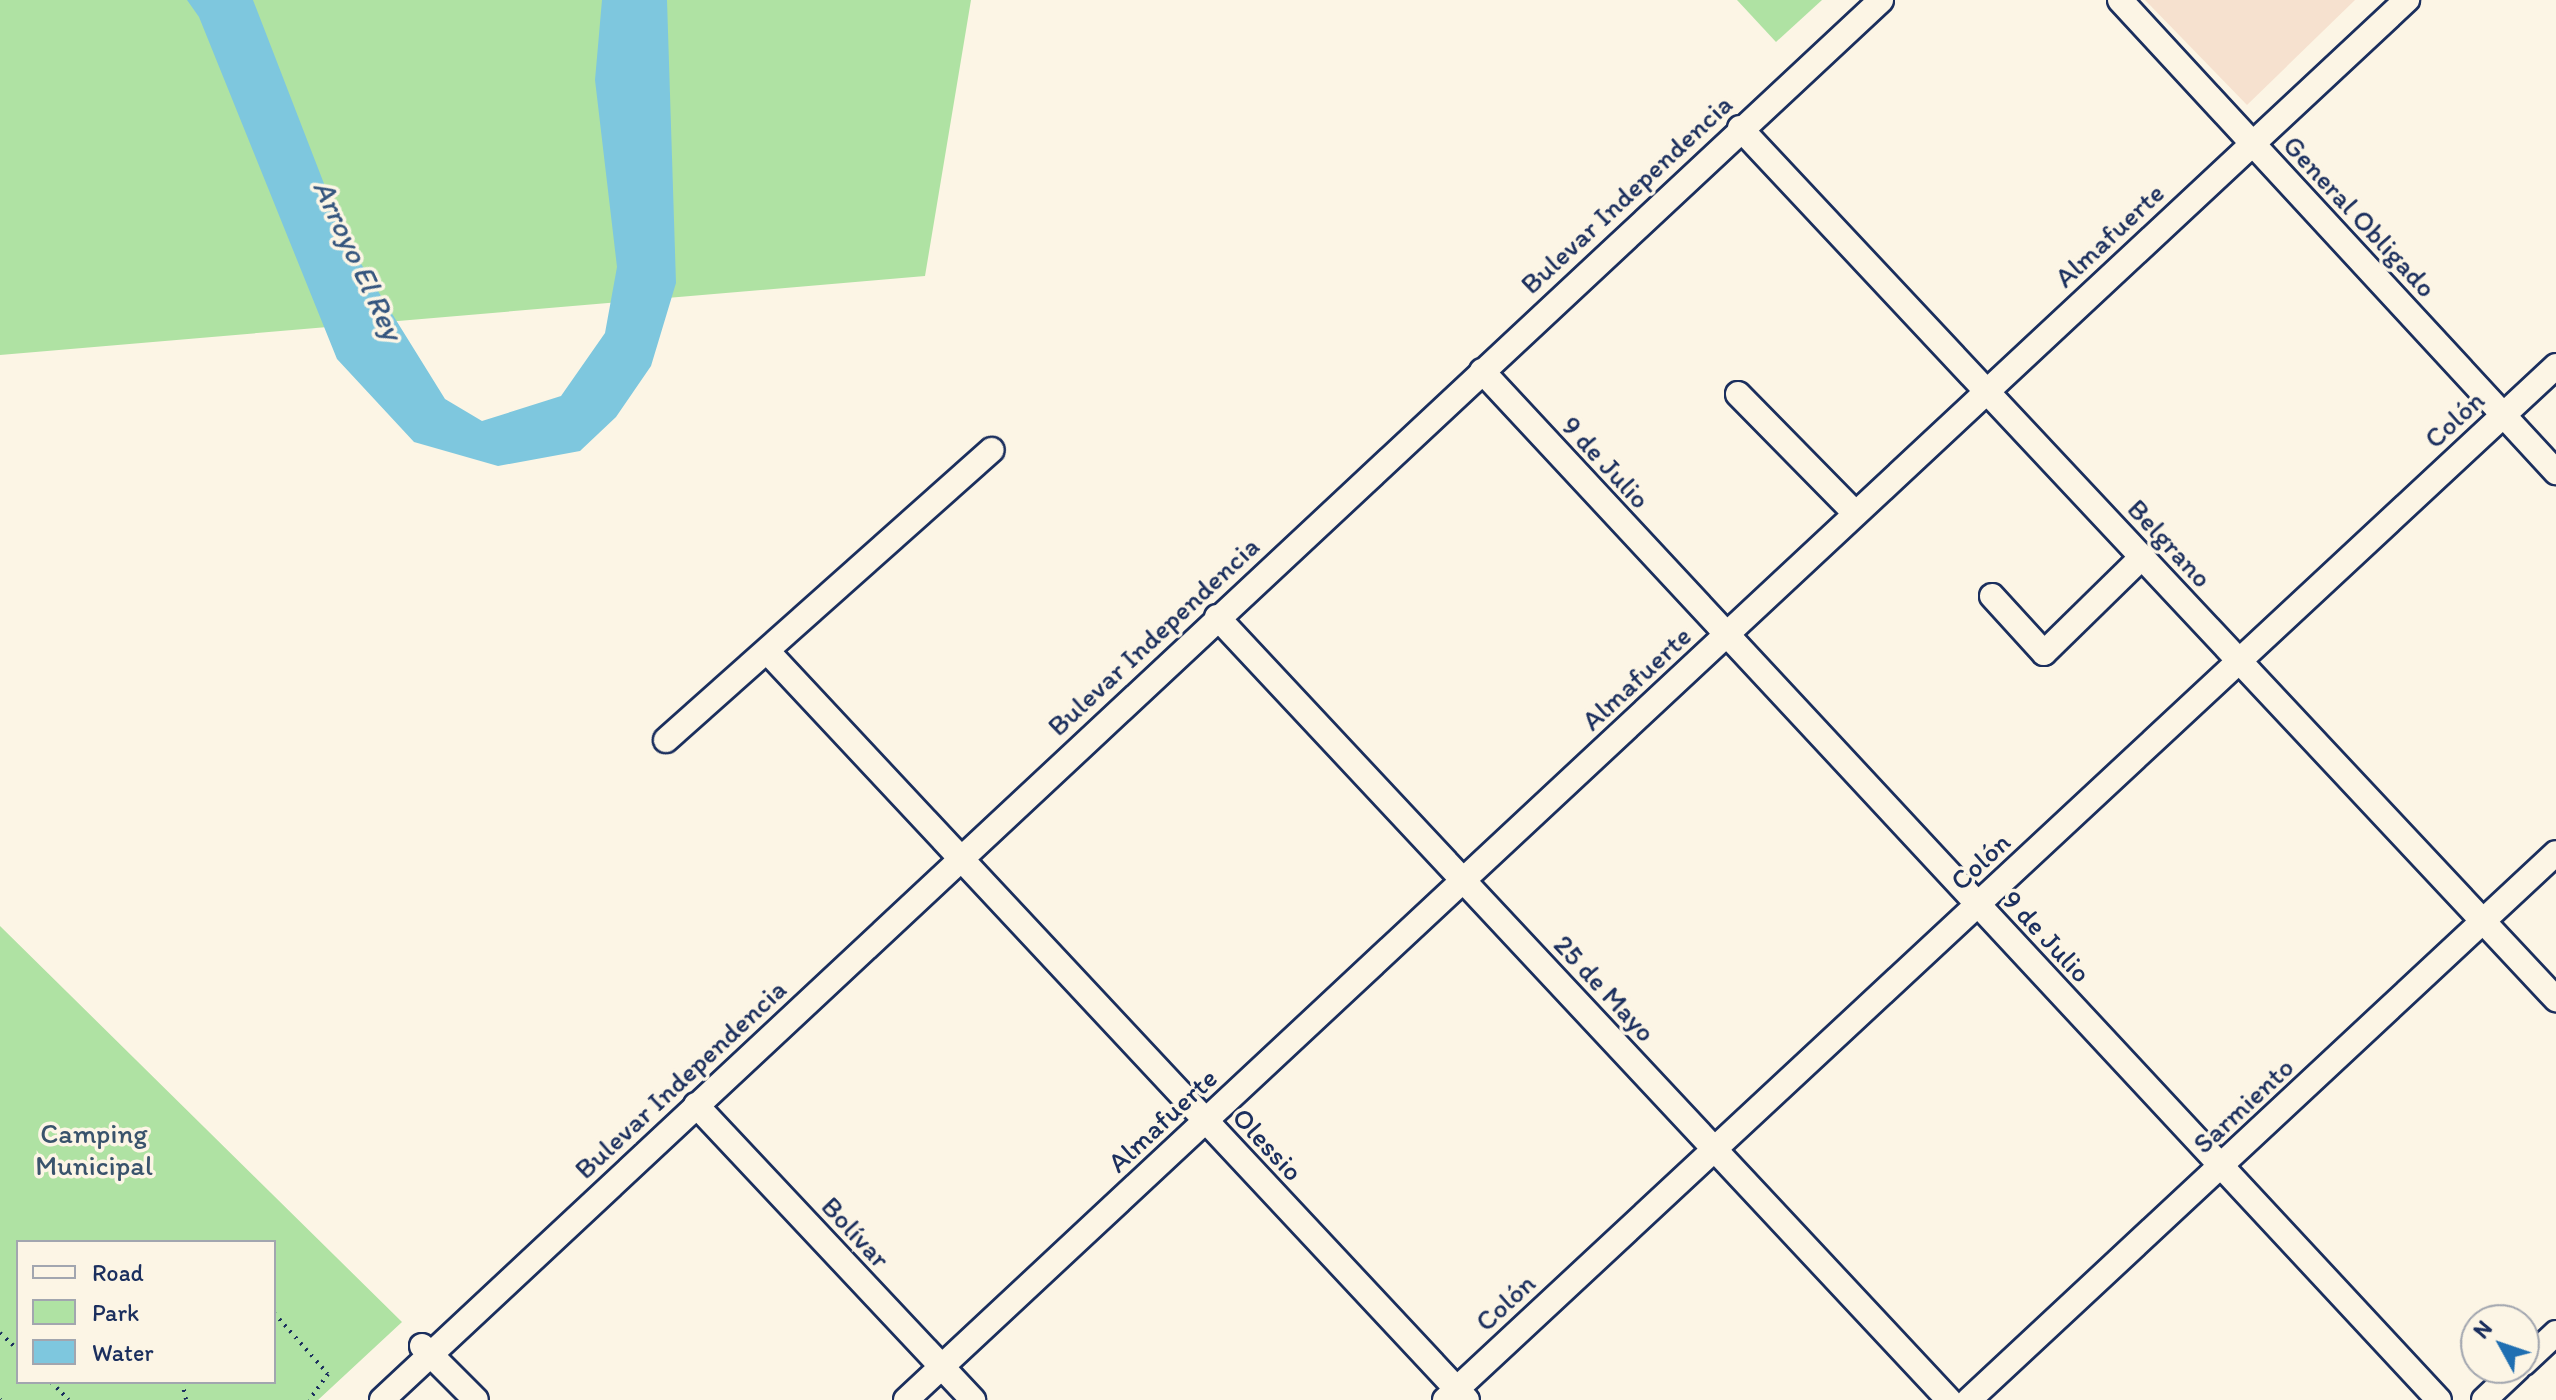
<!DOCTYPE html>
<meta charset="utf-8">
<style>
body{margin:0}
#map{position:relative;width:2556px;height:1400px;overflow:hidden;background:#fcf5e5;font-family:Itim,sans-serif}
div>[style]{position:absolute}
.built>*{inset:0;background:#f6e1cf}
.green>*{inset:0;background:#afe2a3}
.water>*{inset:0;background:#7ec7de}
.path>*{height:4px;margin-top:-2px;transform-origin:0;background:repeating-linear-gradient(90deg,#1b2f5e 0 2px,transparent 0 8px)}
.roads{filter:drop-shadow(2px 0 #1b2f5e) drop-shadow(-2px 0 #1b2f5e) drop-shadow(0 2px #1b2f5e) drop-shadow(0 -2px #1b2f5e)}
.minor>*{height:24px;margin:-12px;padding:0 12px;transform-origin:12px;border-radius:12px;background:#fcf5e5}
span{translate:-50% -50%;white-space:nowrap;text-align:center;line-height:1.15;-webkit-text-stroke:7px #fcf5e5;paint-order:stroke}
.street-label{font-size:28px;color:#1b2f5e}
.park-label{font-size:28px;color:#39536c}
.water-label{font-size:30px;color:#34557e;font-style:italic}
.legend{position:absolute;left:16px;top:1240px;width:260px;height:144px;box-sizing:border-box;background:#fcf5e5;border:2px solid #a2a6af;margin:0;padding:10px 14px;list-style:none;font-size:24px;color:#1b2f5e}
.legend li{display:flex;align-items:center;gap:16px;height:40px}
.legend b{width:40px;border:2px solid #a2a6af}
.north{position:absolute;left:2460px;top:1304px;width:80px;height:80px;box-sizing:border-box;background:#fcf5e5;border:2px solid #a2a6af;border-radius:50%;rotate:310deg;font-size:22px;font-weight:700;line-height:32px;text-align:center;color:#1b2f5e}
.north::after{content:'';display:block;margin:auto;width:28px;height:36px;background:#1f6fb2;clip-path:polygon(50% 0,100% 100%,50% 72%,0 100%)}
</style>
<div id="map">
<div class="built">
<div style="clip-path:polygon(2145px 0,2355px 0,2247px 105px)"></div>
</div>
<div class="green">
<div style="clip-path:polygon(0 0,971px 0,925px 276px,0 355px)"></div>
<div style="clip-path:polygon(1737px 0,1822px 0,1776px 42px)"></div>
<div style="clip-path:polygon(evenodd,0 926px,402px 1322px,318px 1400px,0 1400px,0 926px,274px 1242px,274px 1382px,18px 1382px,18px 1242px,274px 1242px)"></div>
</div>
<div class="water">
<div style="clip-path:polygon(187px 0,253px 0,345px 238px,445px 399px,482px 421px,561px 396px,605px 333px,617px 267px,595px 80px,602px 0,667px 0,676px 283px,651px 366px,616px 417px,580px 451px,498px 466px,414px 442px,337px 359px,199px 17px)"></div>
</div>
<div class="path">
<div style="left:274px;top:1313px;width:81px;rotate:48.5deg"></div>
<div style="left:328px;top:1374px;width:32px;rotate:126deg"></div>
<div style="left:0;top:1333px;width:25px;rotate:43deg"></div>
<div style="left:51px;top:1382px;width:25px;rotate:45deg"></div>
<div style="left:182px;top:1382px;width:18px;rotate:77deg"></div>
<div style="left:0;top:1399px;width:1px;rotate:45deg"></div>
</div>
<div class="roads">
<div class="minor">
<div style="left:2120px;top:0;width:643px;rotate:47.27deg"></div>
<div style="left:1740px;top:128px;width:1194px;rotate:46.87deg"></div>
<div style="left:1482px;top:371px;width:1405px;rotate:47.08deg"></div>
<div style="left:1738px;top:394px;width:167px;rotate:45.5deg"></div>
<div style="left:1992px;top:596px;width:77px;rotate:47.6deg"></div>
<div style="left:2044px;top:653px;width:137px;rotate:-44.4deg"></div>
<div style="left:1217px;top:617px;width:1072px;rotate:46.93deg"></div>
<div style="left:767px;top:651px;width:1025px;rotate:46.94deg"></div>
<div style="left:666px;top:740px;width:436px;rotate:-41.7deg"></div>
<div style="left:696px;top:1105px;width:405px;rotate:46.8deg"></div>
<div style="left:422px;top:1346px;width:76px;rotate:45deg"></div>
<div style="left:2524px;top:1363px;width:44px;rotate:-43.2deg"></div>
<div style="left:382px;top:1400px;width:2051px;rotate:-43.04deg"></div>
<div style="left:906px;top:1400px;width:2053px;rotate:-43.01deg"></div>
<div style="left:1445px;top:1400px;width:1518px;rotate:-42.94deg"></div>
<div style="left:1969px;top:1400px;width:802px;rotate:-42.98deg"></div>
<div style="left:2484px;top:1400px;width:47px;rotate:-43.3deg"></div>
</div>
</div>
<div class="street-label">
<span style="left:1626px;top:194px;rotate:-43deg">Bulevar Independencia</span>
<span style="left:2360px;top:216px;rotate:47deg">General Obligado</span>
<span style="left:2109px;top:235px;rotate:-43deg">Almafuerte</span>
<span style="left:2454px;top:419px;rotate:-43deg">Colón</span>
<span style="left:1606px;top:462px;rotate:47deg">9 de Julio</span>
<span style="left:2170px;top:543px;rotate:47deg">Belgrano</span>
<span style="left:1153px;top:636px;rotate:-43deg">Bulevar Independencia</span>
<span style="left:1636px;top:678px;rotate:-43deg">Almafuerte</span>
<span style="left:1980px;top:861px;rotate:-43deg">Colón</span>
<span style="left:2047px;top:936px;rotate:47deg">9 de Julio</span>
<span style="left:1605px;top:988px;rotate:47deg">25 de Mayo</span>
<span style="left:680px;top:1079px;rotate:-43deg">Bulevar Independencia</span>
<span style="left:2243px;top:1105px;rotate:-43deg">Sarmiento</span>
<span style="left:1162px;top:1120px;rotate:-43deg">Almafuerte</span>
<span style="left:1268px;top:1144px;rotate:47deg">Olessio</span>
<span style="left:856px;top:1232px;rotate:47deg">Bolívar</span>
<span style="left:1505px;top:1302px;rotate:-43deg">Colón</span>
</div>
<div class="park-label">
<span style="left:94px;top:1149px">Camping<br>Municipal</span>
</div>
<div class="water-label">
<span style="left:358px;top:260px;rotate:65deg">Arroyo El Rey</span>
</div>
<ul class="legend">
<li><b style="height:10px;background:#fcf5e5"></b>Road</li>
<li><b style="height:22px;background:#afe2a3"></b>Park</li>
<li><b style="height:22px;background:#7ec7de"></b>Water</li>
</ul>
<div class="north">N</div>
</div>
